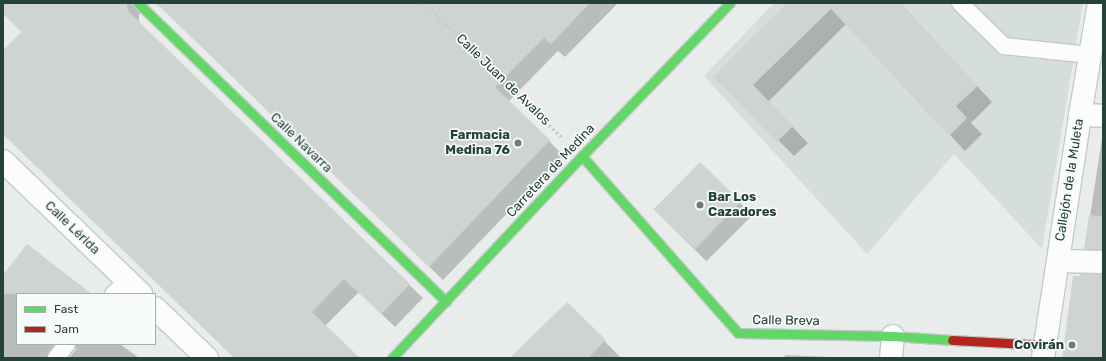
<!DOCTYPE html>
<meta charset="utf-8">
<style>
body{margin:0}
#map{position:relative;width:1106px;height:361px;overflow:hidden;background:#e8edeb;font-family:Rubik,sans-serif}
div>[style]{position:absolute}
.built>*{inset:0;background:#d6dedb}
.shadow>*{inset:0;background:#0003;transform-origin:0 0}
.building>*{inset:0;background:#cfd4d2;transform-origin:0 0}
.path>*{height:2.5px;margin-top:-1.25px;transform-origin:0;background:repeating-linear-gradient(90deg,#c3ccca 0 2px,transparent 0 5px)}
.roads{filter:drop-shadow(1px 0 #c5cac8) drop-shadow(-1px 0 #c5cac8) drop-shadow(0 1px #c5cac8) drop-shadow(0 -1px #c5cac8)}
.lane>*{height:16px;margin:-8px;padding:0 8px;transform-origin:8px;border-radius:8px;background:#fcfcfc}
.street>*{height:22px;margin:-11px;padding:0 11px;transform-origin:11px;border-radius:11px;background:#fcfcfc}
.fast>*{height:9px;margin:-4.5px;padding:0 4.5px;transform-origin:4.5px;border-radius:4.5px;background:#63d668}
.jam>*{height:9px;margin:-4.5px;padding:0 4.5px;transform-origin:4.5px;border-radius:4.5px;background:#b3261e}
.dots>*{width:11px;height:11px;translate:-50% -50%;box-sizing:border-box;border:2px solid #f7fbf9;border-radius:50%}
span{translate:-50% -50%;white-space:nowrap;text-align:center;line-height:1.15;-webkit-text-stroke:3.5px #f7fbf9;paint-order:stroke}
.street-label{font-size:13px;color:#24423a}
.poi-label{font-size:13px;color:#24423a;font-weight:700}
.right{translate:-100% -50%;text-align:right}
.left{translate:0 -50%;text-align:left}
.frame{position:absolute;inset:0;border:4px solid #24423a;pointer-events:none}
.legend{position:absolute;left:16px;top:293px;width:140px;height:52px;box-sizing:border-box;background:#f7fbf9;border:1px solid #a3b1ad;margin:0;padding:5px 7px;list-style:none;font-size:12px;color:#24423a}
.legend li{display:flex;align-items:center;gap:8px;height:20px}
.legend b{width:20px;border:1px solid #a3b1ad}
</style>
<div id="map">
<div class="built">
<div style="clip-path:polygon(774px 3px,1083px 3px,1042px 249px,954px 154px,867px 254px,704px 76px)"></div>
</div>
<div class="shadow">
<div style="clip-path:polygon(3px 3px,618px 3px,565px 57px,558px 51px,509px 101px,563px 155px,443px 280px,162px 8px,156px 4px,149px 4px,139px 15px,139px 21px,142px 26px,423px 298px,395px 327px,359px 292px,325px 326px,358px 358px,235px 358px,3px 134px,3px 52px,22px 32px,3px 13px)"></div>
<div style="clip-path:polygon(790px 3px,900px 3px,992px 102px,971px 123px,982px 134px,965px 151px,846px 24px,768px 102px,808px 143px,794px 156px,715px 77px)"></div>
<div style="clip-path:polygon(1103px 132px,1103px 265px,1085px 249px)"></div>
<div style="left:700px;top:163px;width:74px;height:65px;rotate:45deg"></div>
<div style="clip-path:polygon(3px 276px,89px 294px,17px 294px,17px 344px,120px 344px,139px 358px,69px 358px,77px 348px,72px 350px,66px 358px,3px 358px)"></div>
<div style="clip-path:polygon(567px 303px,620px 357px,619px 358px,512px 358px)"></div>
<div style="clip-path:polygon(785px 355px,852px 358px,784px 358px)"></div>
</div>
<div class="building">
<div style="clip-path:polygon(3px 3px,126px 3px,129px 12px,410px 284px,381px 314px,344px 279px,312px 312px,360px 358px,234px 358px,3px 134px,3px 50px,21px 32px,3px 14px)"></div>
<div style="clip-path:polygon(156px 3px,590px 3px,551px 44px,544px 38px,495px 87px,550px 140px,429px 267px)"></div>
<div style="clip-path:polygon(788px 3px,900px 3px,978px 86px,956px 106px,967px 118px,949px 136px,831px 9px,753px 85px,793px 126px,777px 142px,713px 77px)"></div>
<div style="left:700px;top:162px;width:57px;height:66px;rotate:44deg"></div>
<div style="clip-path:polygon(1089px 215px,1103px 216px,1103px 250px,1084px 249px)"></div>
<div style="clip-path:polygon(27px 244px,92px 294px,3px 294px,3px 275px)"></div>
<div style="clip-path:polygon(1080px 274px,1103px 274px,1103px 358px,1062px 358px,1073px 276px,1080px 276px)"></div>
<div style="clip-path:polygon(567px 302px,606px 340px,588px 358px,510px 358px)"></div>
</div>
<div class="path">
<div style="left:424px;top:3px;width:194px;rotate:44.2deg"></div>
</div>
<div class="roads">
<div class="lane">
<div style="left:960px;top:3px;width:62px;rotate:44.3deg"></div>
<div style="left:1004px;top:46px;width:86px;rotate:6deg"></div>
<div style="left:113px;top:294px;width:19px;rotate:-43deg"></div>
<div style="left:56px;top:358px;width:18px;rotate:-52deg"></div>
</div>
<div class="street">
<div style="left:1080px;top:115px;width:23px;rotate:2deg"></div>
<div style="left:3px;top:161px;width:192px;rotate:43.9deg"></div>
<div style="left:1058px;top:261px;width:45px;rotate:1.3deg"></div>
<div style="left:155px;top:308px;width:72px;rotate:43.9deg"></div>
<div style="left:891px;top:358px;width:22px;rotate:-85deg"></div>
<div style="left:1043px;top:358px;width:246px;rotate:-81.3deg"></div>
<div style="left:1080px;top:115px;width:114px;rotate:-80.4deg"></div>
</div>
<div class="fast">
<div style="left:138px;top:3px;width:429px;rotate:44.1deg"></div>
<div style="left:582px;top:156px;width:236px;rotate:48.6deg"></div>
<div style="left:738px;top:333px;width:155px;rotate:1.1deg"></div>
<div style="left:893px;top:336px;width:59px;rotate:3.9deg"></div>
<div style="left:392px;top:358px;width:277px;rotate:-46.8deg"></div>
<div style="left:582px;top:156px;width:213px;rotate:-46deg"></div>
</div>
<div class="jam">
<div style="left:952px;top:340px;width:93px;rotate:3.1deg"></div>
</div>
</div>
<div class="dots">
<div style="left:518px;top:143px;background:#697e78"></div>
<div style="left:700px;top:205px;background:#697e78"></div>
<div style="left:1072px;top:345px;background:#697e78"></div>
</div>
<div class="street-label">
<span style="left:503px;top:80px;rotate:44deg">Calle Juan de Avalos</span>
<span style="left:301px;top:143px;rotate:44deg">Calle Navarra</span>
<span style="left:551px;top:171px;rotate:-47deg">Carretera de Medina</span>
<span style="left:1070px;top:180px;rotate:-81deg">Callejón de la Muleta</span>
<span style="left:72px;top:228px;rotate:44deg">Calle Lérida</span>
<span style="left:786px;top:321px;rotate:1deg">Calle Breva</span>
</div>
<div class="poi-label">
<span class="right" style="left:510px;top:143px">Farmacia<br>Medina 76</span>
<span class="left" style="left:708px;top:205px">Bar Los<br>Cazadores</span>
<span class="right" style="left:1064px;top:345px">Covirán</span>
</div>
<div class="frame"></div>
<ul class="legend">
<li><b style="height:5px;background:#63d668"></b>Fast</li>
<li><b style="height:5px;background:#b3261e"></b>Jam</li>
</ul>
</div>
